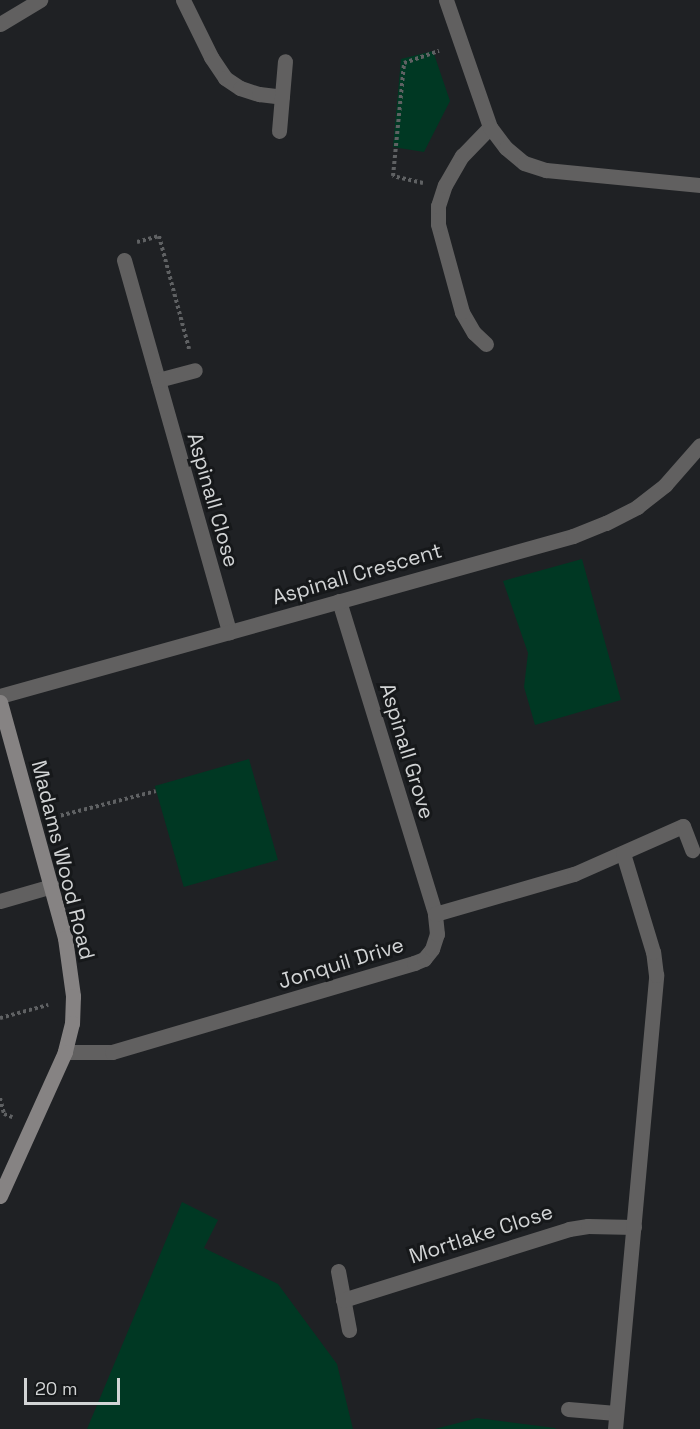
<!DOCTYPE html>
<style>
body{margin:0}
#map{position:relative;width:700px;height:1429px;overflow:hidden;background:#1f2124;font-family:"Space Grotesk",sans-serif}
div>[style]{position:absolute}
.green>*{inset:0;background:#003823;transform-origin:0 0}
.path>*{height:4px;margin-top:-2px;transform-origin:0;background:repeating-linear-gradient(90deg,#5f6163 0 3px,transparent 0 6px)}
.lane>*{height:15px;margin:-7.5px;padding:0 7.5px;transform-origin:7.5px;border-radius:7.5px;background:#616060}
.street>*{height:15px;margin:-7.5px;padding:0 7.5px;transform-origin:7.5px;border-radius:7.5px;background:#616060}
.secondary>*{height:15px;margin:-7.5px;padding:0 7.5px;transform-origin:7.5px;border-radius:7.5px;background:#868383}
span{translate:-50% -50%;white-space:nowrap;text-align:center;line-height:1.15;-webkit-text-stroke:6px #16181a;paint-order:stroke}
.street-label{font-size:21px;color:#d2d4d5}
.scale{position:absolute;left:24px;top:1378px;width:96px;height:27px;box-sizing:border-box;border:3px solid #d2d4d5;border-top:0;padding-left:8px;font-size:18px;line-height:21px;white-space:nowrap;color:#d2d4d5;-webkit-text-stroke:4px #16181a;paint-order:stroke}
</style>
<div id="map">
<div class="green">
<div style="clip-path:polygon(433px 51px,450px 101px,424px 152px,393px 147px,401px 59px)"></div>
<div style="clip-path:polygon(582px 559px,621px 700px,535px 725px,524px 687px,528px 653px,503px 581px)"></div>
<div style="left:249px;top:759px;width:105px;height:98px;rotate:74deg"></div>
<div style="clip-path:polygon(182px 1202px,218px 1220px,204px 1248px,278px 1284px,337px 1364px,353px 1429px,87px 1429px)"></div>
<div style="clip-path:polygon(477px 1418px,555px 1428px,556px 1429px,435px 1429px)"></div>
</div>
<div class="path">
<div style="left:423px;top:183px;width:31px;rotate:-167deg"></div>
<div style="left:393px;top:176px;width:114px;rotate:-84.4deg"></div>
<div style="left:404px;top:63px;width:37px;rotate:-19deg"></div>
<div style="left:137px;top:242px;width:23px;rotate:-15deg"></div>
<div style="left:159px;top:236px;width:117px;rotate:75.1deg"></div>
<div style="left:55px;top:817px;width:104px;rotate:-14.4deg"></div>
<div style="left:0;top:1018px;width:50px;rotate:-15.2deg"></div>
<div style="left:0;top:1098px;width:16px;rotate:76deg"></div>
<div style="left:4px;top:1114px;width:9px;rotate:21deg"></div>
</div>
<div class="lane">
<div style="left:183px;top:0;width:64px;rotate:63.8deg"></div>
<div style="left:211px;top:57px;width:25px;rotate:56deg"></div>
<div style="left:225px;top:78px;width:18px;rotate:34deg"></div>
<div style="left:240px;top:88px;width:20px;rotate:18deg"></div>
<div style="left:259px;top:94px;width:23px;rotate:7deg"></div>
<div style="left:279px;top:131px;width:70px;rotate:-85.1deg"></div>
<div style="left:486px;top:344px;width:16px;rotate:-137deg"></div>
<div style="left:474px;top:333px;width:24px;rotate:-120deg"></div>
<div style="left:462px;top:312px;width:91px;rotate:-105.3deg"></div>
<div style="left:438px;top:224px;width:18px;rotate:-90deg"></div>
<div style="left:438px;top:206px;width:22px;rotate:-72deg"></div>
<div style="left:445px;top:185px;width:34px;rotate:-60deg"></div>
<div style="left:462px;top:156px;width:40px;rotate:-46deg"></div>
</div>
<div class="street">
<div style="left:446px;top:0;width:134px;rotate:70.9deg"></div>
<div style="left:490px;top:127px;width:26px;rotate:53deg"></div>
<div style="left:506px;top:148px;width:23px;rotate:40deg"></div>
<div style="left:524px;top:163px;width:23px;rotate:18deg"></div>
<div style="left:546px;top:170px;width:155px;rotate:5.6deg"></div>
<div style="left:0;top:24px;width:47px;rotate:-31deg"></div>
<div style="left:124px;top:260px;width:387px;rotate:74.2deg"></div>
<div style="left:158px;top:380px;width:38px;rotate:-15deg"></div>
<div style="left:339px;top:601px;width:327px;rotate:72.9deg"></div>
<div style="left:0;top:696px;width:595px;rotate:-15.6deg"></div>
<div style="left:573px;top:536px;width:35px;rotate:-22deg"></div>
<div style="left:606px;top:523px;width:35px;rotate:-27deg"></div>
<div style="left:637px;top:507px;width:36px;rotate:-38deg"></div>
<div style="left:665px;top:485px;width:53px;rotate:-48.8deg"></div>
<div style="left:0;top:901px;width:54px;rotate:-16.1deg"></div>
<div style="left:65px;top:1052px;width:47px"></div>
<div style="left:112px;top:1052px;width:315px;rotate:-16.4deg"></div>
<div style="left:414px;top:963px;width:11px;rotate:-22deg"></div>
<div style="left:424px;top:959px;width:13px;rotate:-51deg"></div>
<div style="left:432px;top:949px;width:16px;rotate:-72deg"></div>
<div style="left:437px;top:934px;width:20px;rotate:-96deg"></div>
<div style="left:435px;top:914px;width:145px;rotate:-16.1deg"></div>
<div style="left:574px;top:874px;width:119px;rotate:-23.8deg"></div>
<div style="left:683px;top:826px;width:26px;rotate:69deg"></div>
<div style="left:338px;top:1271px;width:60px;rotate:79.4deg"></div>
<div style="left:343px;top:1300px;width:237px;rotate:-17.4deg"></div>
<div style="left:569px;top:1229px;width:19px;rotate:-9deg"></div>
<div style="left:588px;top:1226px;width:46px;rotate:1.2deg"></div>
<div style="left:568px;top:1409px;width:48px;rotate:4.8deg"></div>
<div style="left:615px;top:1429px;width:456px;rotate:-84.8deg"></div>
<div style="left:656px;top:975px;width:23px;rotate:-97deg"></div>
<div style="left:653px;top:952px;width:103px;rotate:-106.9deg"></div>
</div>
<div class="secondary">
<div style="left:0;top:702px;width:245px;rotate:74.6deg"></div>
<div style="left:65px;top:938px;width:59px;rotate:82.1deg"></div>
<div style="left:73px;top:996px;width:27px;rotate:92deg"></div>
<div style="left:72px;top:1023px;width:30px;rotate:104deg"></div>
<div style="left:65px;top:1052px;width:158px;rotate:114.3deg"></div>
</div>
<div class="street-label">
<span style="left:213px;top:500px;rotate:74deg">Aspinall Close</span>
<span style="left:357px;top:574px;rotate:-16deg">Aspinall Crescent</span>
<span style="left:407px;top:751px;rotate:73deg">Aspinall Grove</span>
<span style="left:63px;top:860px;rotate:76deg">Madams Wood Road</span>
<span style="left:341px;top:963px;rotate:-17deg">Jonquil Drive</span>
<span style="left:481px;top:1234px;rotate:-18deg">Mortlake Close</span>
</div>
<div class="scale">20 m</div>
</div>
